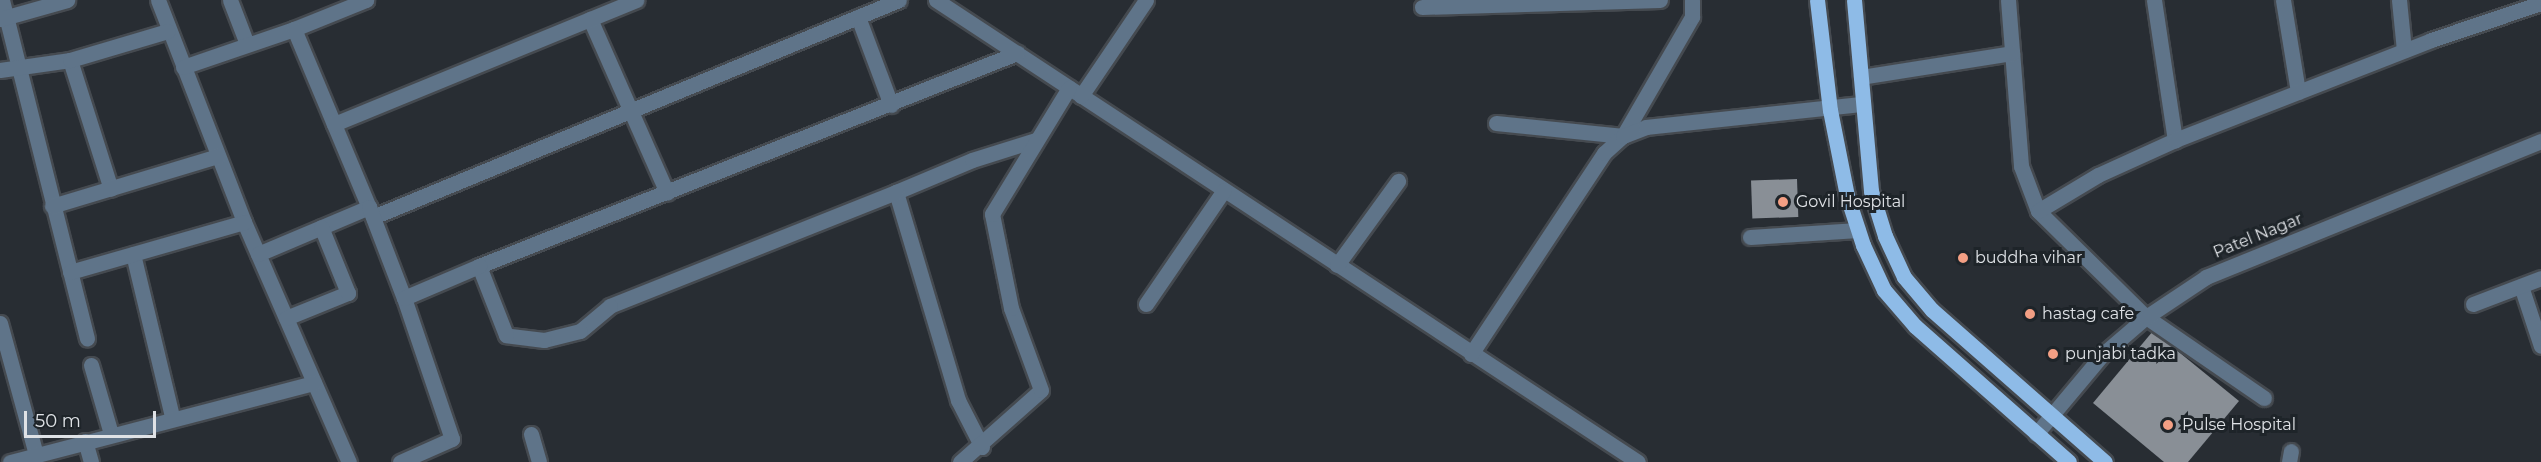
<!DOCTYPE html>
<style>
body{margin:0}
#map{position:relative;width:2541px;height:462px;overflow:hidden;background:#282d33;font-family:Montserrat,sans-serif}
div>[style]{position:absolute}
.building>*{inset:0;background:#898f96;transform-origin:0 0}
.roads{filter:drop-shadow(2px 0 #454a50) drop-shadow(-2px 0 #454a50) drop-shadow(0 2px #454a50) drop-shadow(0 -2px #454a50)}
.minor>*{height:15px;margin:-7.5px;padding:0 7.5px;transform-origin:7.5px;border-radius:7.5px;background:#5f7489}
.major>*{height:15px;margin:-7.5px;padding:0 7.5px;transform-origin:7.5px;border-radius:7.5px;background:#8ebbe7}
.dots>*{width:16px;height:16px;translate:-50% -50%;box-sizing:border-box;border:3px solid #1e2429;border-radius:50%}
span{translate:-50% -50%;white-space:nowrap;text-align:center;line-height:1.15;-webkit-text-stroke:6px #1e2429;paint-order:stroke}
.poi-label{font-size:16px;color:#dfe2e6}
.left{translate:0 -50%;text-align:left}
.street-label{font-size:16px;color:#dfe2e6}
.scale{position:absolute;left:24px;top:411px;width:132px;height:27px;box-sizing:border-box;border:3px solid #dfe2e6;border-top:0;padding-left:8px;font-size:18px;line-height:21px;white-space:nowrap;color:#dfe2e6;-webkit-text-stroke:4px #1e2429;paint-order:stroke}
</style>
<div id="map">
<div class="building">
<div style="left:1797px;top:179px;width:38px;height:46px;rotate:88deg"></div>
<div style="clip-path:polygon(2153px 331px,2239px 401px,2188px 462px,2164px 462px,2093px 403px)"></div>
</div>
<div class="roads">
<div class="minor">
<div style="left:2px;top:0;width:349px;rotate:75.9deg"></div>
<div style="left:158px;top:0;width:238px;rotate:68.8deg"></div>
<div style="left:244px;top:222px;width:262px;rotate:66.4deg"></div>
<div style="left:230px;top:0;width:47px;rotate:68.9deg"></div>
<div style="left:936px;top:0;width:840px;rotate:33.35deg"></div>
<div style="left:2008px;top:0;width:167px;rotate:85.5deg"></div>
<div style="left:2021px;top:166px;width:48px;rotate:69.3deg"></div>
<div style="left:2154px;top:0;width:142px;rotate:81.5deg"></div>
<div style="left:2283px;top:0;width:93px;rotate:80.7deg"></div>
<div style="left:2399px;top:0;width:50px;rotate:84.3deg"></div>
<div style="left:1422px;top:7px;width:238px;rotate:-1.7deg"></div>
<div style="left:858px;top:17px;width:94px;rotate:69.4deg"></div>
<div style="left:0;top:19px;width:70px;rotate:-15.8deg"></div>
<div style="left:590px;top:19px;width:190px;rotate:66.1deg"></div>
<div style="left:294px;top:29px;width:78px;rotate:-21.9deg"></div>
<div style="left:70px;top:60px;width:135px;rotate:72.4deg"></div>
<div style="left:183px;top:67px;width:117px;rotate:-18.9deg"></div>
<div style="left:294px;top:29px;width:193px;rotate:67.2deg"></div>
<div style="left:0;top:70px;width:71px;rotate:-8.1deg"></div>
<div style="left:70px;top:60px;width:102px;rotate:-16.5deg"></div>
<div style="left:1861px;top:77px;width:153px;rotate:-9deg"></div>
<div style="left:1081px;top:96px;width:116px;rotate:-55.9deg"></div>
<div style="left:1496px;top:123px;width:128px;rotate:5.8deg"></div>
<div style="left:1623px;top:136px;width:138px;rotate:-59.9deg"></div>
<div style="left:1692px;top:17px;width:17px;rotate:-90deg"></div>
<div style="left:334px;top:124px;width:327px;rotate:-22.3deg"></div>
<div style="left:896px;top:192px;width:82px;rotate:-22.8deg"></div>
<div style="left:972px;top:160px;width:67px;rotate:-17.4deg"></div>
<div style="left:52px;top:206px;width:173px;rotate:-16.8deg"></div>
<div style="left:373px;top:217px;width:569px;rotate:-22.42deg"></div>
<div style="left:1750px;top:237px;width:108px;rotate:-3.7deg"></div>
<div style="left:133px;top:254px;width:168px;rotate:76.5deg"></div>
<div style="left:258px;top:254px;width:121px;rotate:-22.9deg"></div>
<div style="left:369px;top:207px;width:97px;rotate:69deg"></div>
<div style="left:1337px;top:265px;width:104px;rotate:-54deg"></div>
<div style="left:70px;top:272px;width:181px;rotate:-16deg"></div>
<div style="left:2521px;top:286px;width:63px;rotate:71.6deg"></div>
<div style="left:1146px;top:304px;width:138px;rotate:-55.6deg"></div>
<div style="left:2473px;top:304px;width:73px;rotate:-20.9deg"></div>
<div style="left:286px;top:318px;width:67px;rotate:-22deg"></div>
<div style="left:348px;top:293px;width:71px;rotate:-112.2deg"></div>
<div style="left:0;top:323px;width:137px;rotate:74.7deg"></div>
<div style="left:1471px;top:354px;width:241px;rotate:-56.5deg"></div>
<div style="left:1604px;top:153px;width:25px;rotate:-42deg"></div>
<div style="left:1623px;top:136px;width:25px;rotate:-21deg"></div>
<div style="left:1646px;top:127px;width:218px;rotate:-6.1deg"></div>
<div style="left:91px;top:365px;width:72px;rotate:73.8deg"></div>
<div style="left:2264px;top:398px;width:143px;rotate:-145.5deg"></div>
<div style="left:2146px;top:317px;width:151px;rotate:-135.5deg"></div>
<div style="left:2038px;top:211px;width:70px;rotate:-31deg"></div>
<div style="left:2098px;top:175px;width:85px;rotate:-24.4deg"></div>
<div style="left:2175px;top:140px;width:275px;rotate:-21.3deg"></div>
<div style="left:2431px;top:40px;width:116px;rotate:-18.6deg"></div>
<div style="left:531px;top:434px;width:29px;rotate:74deg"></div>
<div style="left:2036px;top:434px;width:104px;rotate:-50.1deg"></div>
<div style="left:2103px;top:354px;width:57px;rotate:-40.7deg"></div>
<div style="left:2146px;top:317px;width:72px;rotate:-33.7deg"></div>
<div style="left:2206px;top:277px;width:362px;rotate:-22.1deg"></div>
<div style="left:85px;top:441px;width:22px;rotate:74deg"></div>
<div style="left:982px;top:447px;width:53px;rotate:-117.1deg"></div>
<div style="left:958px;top:400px;width:217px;rotate:-106.6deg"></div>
<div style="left:896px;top:192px;width:308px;rotate:158.3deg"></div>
<div style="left:610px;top:306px;width:39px;rotate:140deg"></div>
<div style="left:580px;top:331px;width:37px;rotate:166deg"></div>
<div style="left:544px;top:340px;width:38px;rotate:-173deg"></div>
<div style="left:506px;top:335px;width:74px;rotate:-111.4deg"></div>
<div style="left:479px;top:266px;width:579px;rotate:-21.6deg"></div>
<div style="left:10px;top:462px;width:314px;rotate:-14.6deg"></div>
<div style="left:400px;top:462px;width:57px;rotate:-23.9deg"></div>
<div style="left:452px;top:439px;width:149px;rotate:-108.8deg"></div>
<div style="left:404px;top:298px;width:82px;rotate:-23.1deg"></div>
<div style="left:960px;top:462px;width:108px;rotate:-41.6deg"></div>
<div style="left:1041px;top:390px;width:87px;rotate:-110.1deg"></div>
<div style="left:1011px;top:308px;width:96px;rotate:-101.4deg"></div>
<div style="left:992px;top:214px;width:148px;rotate:-58.6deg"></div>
<div style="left:2289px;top:462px;width:11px;rotate:-80deg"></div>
</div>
<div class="major">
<div style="left:1817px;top:0;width:111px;rotate:83.3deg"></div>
<div style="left:1830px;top:110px;width:88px;rotate:78.8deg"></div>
<div style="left:1847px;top:196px;width:52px;rotate:71.9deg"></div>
<div style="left:1863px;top:245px;width:50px;rotate:65deg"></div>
<div style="left:1884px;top:290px;width:48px;rotate:49.3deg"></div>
<div style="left:1915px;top:326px;width:205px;rotate:41.4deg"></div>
<div style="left:1854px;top:0;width:192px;rotate:84.9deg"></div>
<div style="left:1871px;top:191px;width:47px;rotate:72.7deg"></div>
<div style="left:1885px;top:236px;width:45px;rotate:65.1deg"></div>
<div style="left:1904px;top:277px;width:43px;rotate:49.7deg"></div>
<div style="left:1932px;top:310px;width:230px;rotate:41.3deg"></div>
</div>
</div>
<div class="dots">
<div style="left:1783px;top:202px;background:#f39f84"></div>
<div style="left:1963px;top:258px;background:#f39f84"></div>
<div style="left:2030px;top:314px;background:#f39f84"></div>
<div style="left:2053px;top:354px;background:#f39f84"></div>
<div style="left:2168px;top:425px;background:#f39f84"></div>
</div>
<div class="poi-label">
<span class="left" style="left:1796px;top:202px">Govil Hospital</span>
<span class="left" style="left:1975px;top:258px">buddha vihar</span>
<span class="left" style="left:2042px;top:314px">hastag cafe</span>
<span class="left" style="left:2065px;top:354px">punjabi tadka</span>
<span class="left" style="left:2182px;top:425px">Pulse Hospital</span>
</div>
<div class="street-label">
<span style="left:2258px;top:236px;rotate:-22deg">Patel Nagar</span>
</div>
<div class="scale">50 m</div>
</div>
